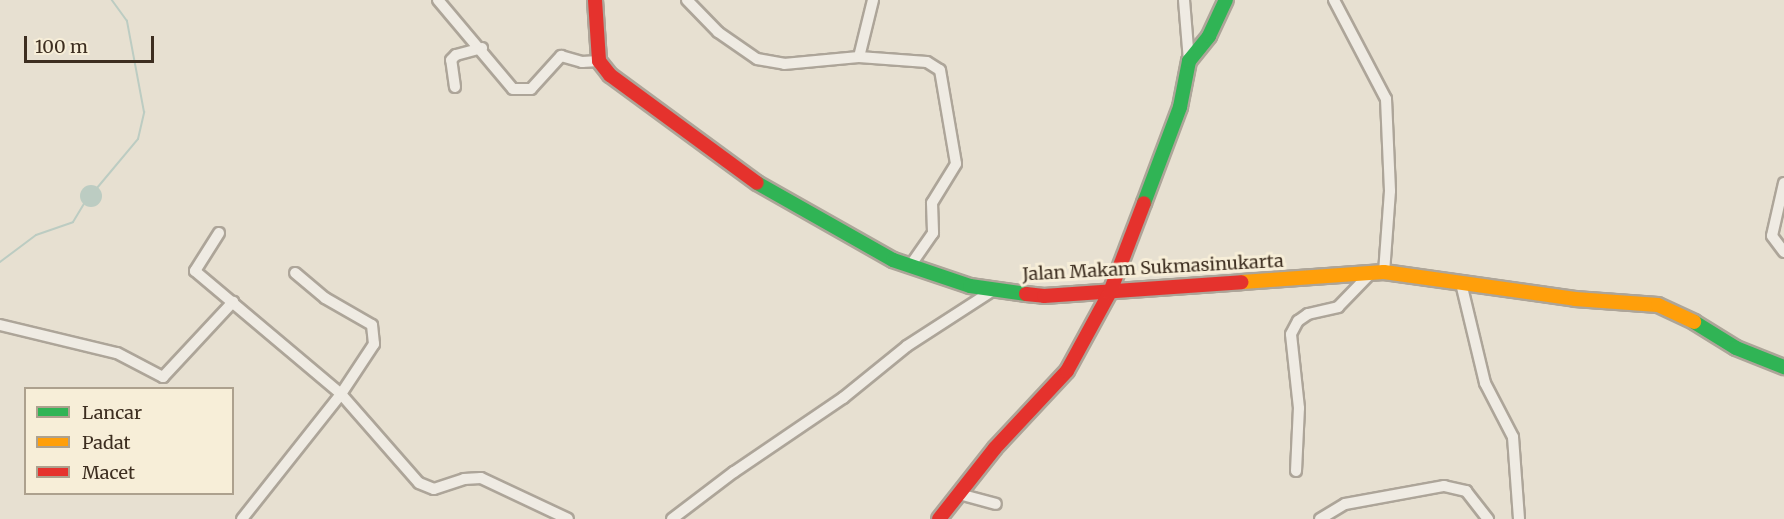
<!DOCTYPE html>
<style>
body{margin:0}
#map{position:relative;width:1784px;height:519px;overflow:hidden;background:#e7e0d1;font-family:Merriweather,serif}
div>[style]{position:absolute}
.water>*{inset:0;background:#bcccc2}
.round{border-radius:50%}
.stream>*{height:2px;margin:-1px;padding:0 1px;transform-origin:1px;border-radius:1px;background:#bcccc2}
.roads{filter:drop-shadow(2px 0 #ada599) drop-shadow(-2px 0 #ada599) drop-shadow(0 2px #ada599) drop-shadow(0 -2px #ada599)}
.street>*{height:10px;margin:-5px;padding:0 5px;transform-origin:5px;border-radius:5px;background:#efebe3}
.fast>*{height:14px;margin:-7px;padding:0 7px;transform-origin:7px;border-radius:7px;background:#30b455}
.slow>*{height:14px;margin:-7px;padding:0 7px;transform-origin:7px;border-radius:7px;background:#ff9f0a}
.jam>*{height:14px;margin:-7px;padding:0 7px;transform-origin:7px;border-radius:7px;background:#e5322d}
span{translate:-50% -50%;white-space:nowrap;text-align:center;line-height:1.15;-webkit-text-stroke:6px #f7eed8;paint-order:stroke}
.street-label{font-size:18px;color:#3d2e20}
.legend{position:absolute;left:24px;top:387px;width:210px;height:108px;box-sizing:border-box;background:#f7eed8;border:2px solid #ada18e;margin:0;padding:8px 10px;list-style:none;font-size:18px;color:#3d2e20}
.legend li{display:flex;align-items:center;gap:12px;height:30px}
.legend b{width:30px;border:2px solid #ada18e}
.scale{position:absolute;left:24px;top:36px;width:130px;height:27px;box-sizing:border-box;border:3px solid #3d2e20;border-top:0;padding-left:8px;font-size:18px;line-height:21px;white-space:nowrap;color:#3d2e20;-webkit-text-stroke:4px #f7eed8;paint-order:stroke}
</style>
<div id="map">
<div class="water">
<div class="round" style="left:80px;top:185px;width:22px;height:22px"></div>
</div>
<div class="stream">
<div style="left:97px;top:188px;width:64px;rotate:-50.1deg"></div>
<div style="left:138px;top:139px;width:28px;rotate:-77deg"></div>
<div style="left:144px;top:112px;width:93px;rotate:-100.6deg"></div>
<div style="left:127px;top:21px;width:26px;rotate:-126deg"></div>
<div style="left:0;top:262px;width:45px;rotate:-36.9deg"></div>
<div style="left:36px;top:235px;width:39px;rotate:-19deg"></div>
<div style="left:73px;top:222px;width:21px;rotate:-59deg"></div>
</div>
<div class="roads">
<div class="street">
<div style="left:438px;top:0;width:116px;rotate:49.9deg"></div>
<div style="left:513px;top:89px;width:18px"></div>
<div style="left:531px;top:89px;width:45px;rotate:-47.7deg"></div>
<div style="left:561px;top:56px;width:22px;rotate:16deg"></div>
<div style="left:582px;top:62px;width:17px;rotate:-3deg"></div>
<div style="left:687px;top:0;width:45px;rotate:45.9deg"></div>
<div style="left:718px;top:32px;width:47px;rotate:34.7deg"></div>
<div style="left:757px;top:59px;width:27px;rotate:10deg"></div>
<div style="left:784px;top:64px;width:75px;rotate:-5.3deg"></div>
<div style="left:859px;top:57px;width:68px;rotate:4.2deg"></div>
<div style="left:927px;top:62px;width:15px;rotate:32deg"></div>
<div style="left:940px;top:70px;width:95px;rotate:80.3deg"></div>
<div style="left:956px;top:164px;width:46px;rotate:121.6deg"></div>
<div style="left:932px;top:203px;width:30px;rotate:88deg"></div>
<div style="left:933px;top:233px;width:40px;rotate:124.9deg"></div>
<div style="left:1184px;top:0;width:61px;rotate:85.3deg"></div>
<div style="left:1334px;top:0;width:112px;rotate:62.3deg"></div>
<div style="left:1386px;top:99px;width:92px;rotate:87.5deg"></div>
<div style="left:1390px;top:191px;width:81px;rotate:94.2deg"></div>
<div style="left:859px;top:57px;width:59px;rotate:-76.2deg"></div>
<div style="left:455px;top:87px;width:27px;rotate:-98deg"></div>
<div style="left:451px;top:60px;width:7px;rotate:-45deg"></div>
<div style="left:456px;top:55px;width:27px;rotate:-15deg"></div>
<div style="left:1784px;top:183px;width:54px;rotate:102.8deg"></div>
<div style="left:1772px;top:236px;width:20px;rotate:53deg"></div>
<div style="left:219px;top:233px;width:45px;rotate:122.3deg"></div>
<div style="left:195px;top:271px;width:191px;rotate:40.1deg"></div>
<div style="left:341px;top:394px;width:118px;rotate:48.8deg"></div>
<div style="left:419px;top:483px;width:16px;rotate:22deg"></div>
<div style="left:434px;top:489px;width:32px;rotate:-18deg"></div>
<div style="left:464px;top:479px;width:17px;rotate:-3deg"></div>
<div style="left:481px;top:478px;width:96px;rotate:25.2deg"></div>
<div style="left:1461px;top:283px;width:103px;rotate:76.5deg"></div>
<div style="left:1485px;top:383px;width:61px;rotate:62.6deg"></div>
<div style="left:1513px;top:437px;width:82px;rotate:85.8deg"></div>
<div style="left:0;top:325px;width:120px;rotate:13.5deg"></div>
<div style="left:117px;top:353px;width:52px;rotate:27.6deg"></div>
<div style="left:163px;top:377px;width:103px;rotate:-47deg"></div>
<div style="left:1296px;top:471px;width:63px;rotate:-87.3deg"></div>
<div style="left:1299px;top:408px;width:74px;rotate:-96.2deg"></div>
<div style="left:1291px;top:334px;width:15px;rotate:-62deg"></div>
<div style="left:1298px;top:321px;width:12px;rotate:-35deg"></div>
<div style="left:1308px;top:314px;width:31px;rotate:-13deg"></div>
<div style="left:1338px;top:307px;width:47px;rotate:-45.9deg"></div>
<div style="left:959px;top:494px;width:38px;rotate:15deg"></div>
<div style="left:242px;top:519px;width:159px;rotate:-51.6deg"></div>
<div style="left:341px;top:394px;width:60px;rotate:-56.6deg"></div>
<div style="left:374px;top:344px;width:19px;rotate:-96deg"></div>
<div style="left:372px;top:325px;width:54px;rotate:-150.1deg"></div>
<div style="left:325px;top:298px;width:39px;rotate:-140deg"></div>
<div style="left:672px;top:519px;width:78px;rotate:-37.2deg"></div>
<div style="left:734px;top:472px;width:132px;rotate:-34.2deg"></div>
<div style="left:843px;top:398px;width:82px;rotate:-39.1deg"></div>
<div style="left:907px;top:346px;width:101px;rotate:-32.9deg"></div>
<div style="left:1320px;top:519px;width:29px;rotate:-31deg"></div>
<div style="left:1345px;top:504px;width:101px;rotate:-10.3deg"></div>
<div style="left:1444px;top:486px;width:23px;rotate:13deg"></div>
<div style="left:1466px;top:491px;width:36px;rotate:52deg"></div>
</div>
<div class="fast">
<div style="left:757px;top:183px;width:156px;rotate:29.5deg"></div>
<div style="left:893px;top:260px;width:81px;rotate:18.7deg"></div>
<div style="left:970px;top:286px;width:57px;rotate:8.1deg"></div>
<div style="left:1144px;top:203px;width:103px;rotate:-69.4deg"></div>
<div style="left:1180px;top:107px;width:47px;rotate:-78.9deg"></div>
<div style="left:1189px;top:61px;width:32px;rotate:-51deg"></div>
<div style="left:1209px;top:36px;width:40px;rotate:-65deg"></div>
<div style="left:1694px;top:322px;width:49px;rotate:31.8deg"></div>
<div style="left:1736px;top:348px;width:52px;rotate:21.6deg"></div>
</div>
<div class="slow">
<div style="left:1242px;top:282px;width:142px;rotate:-4deg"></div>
<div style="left:1384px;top:272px;width:193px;rotate:8deg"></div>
<div style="left:1575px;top:299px;width:83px;rotate:4.1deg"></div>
<div style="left:1658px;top:305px;width:40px;rotate:25deg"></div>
</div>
<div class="jam">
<div style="left:595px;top:0;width:61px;rotate:86.2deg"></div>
<div style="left:599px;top:61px;width:18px;rotate:52deg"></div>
<div style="left:610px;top:75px;width:182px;rotate:36.3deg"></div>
<div style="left:1026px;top:294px;width:18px;rotate:6deg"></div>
<div style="left:1044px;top:296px;width:198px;rotate:-4deg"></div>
<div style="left:939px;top:519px;width:90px;rotate:-51.7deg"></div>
<div style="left:995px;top:448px;width:105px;rotate:-46.9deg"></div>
<div style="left:1067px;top:371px;width:90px;rotate:-61.4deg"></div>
<div style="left:1110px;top:292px;width:95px;rotate:-69.1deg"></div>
</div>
</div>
<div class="street-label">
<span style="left:1153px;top:268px;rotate:-3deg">Jalan Makam Sukmasinukarta</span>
</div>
<ul class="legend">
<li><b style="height:8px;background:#30b455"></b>Lancar</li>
<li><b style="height:8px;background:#ff9f0a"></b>Padat</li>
<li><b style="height:8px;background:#e5322d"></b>Macet</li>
</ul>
<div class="scale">100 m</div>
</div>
